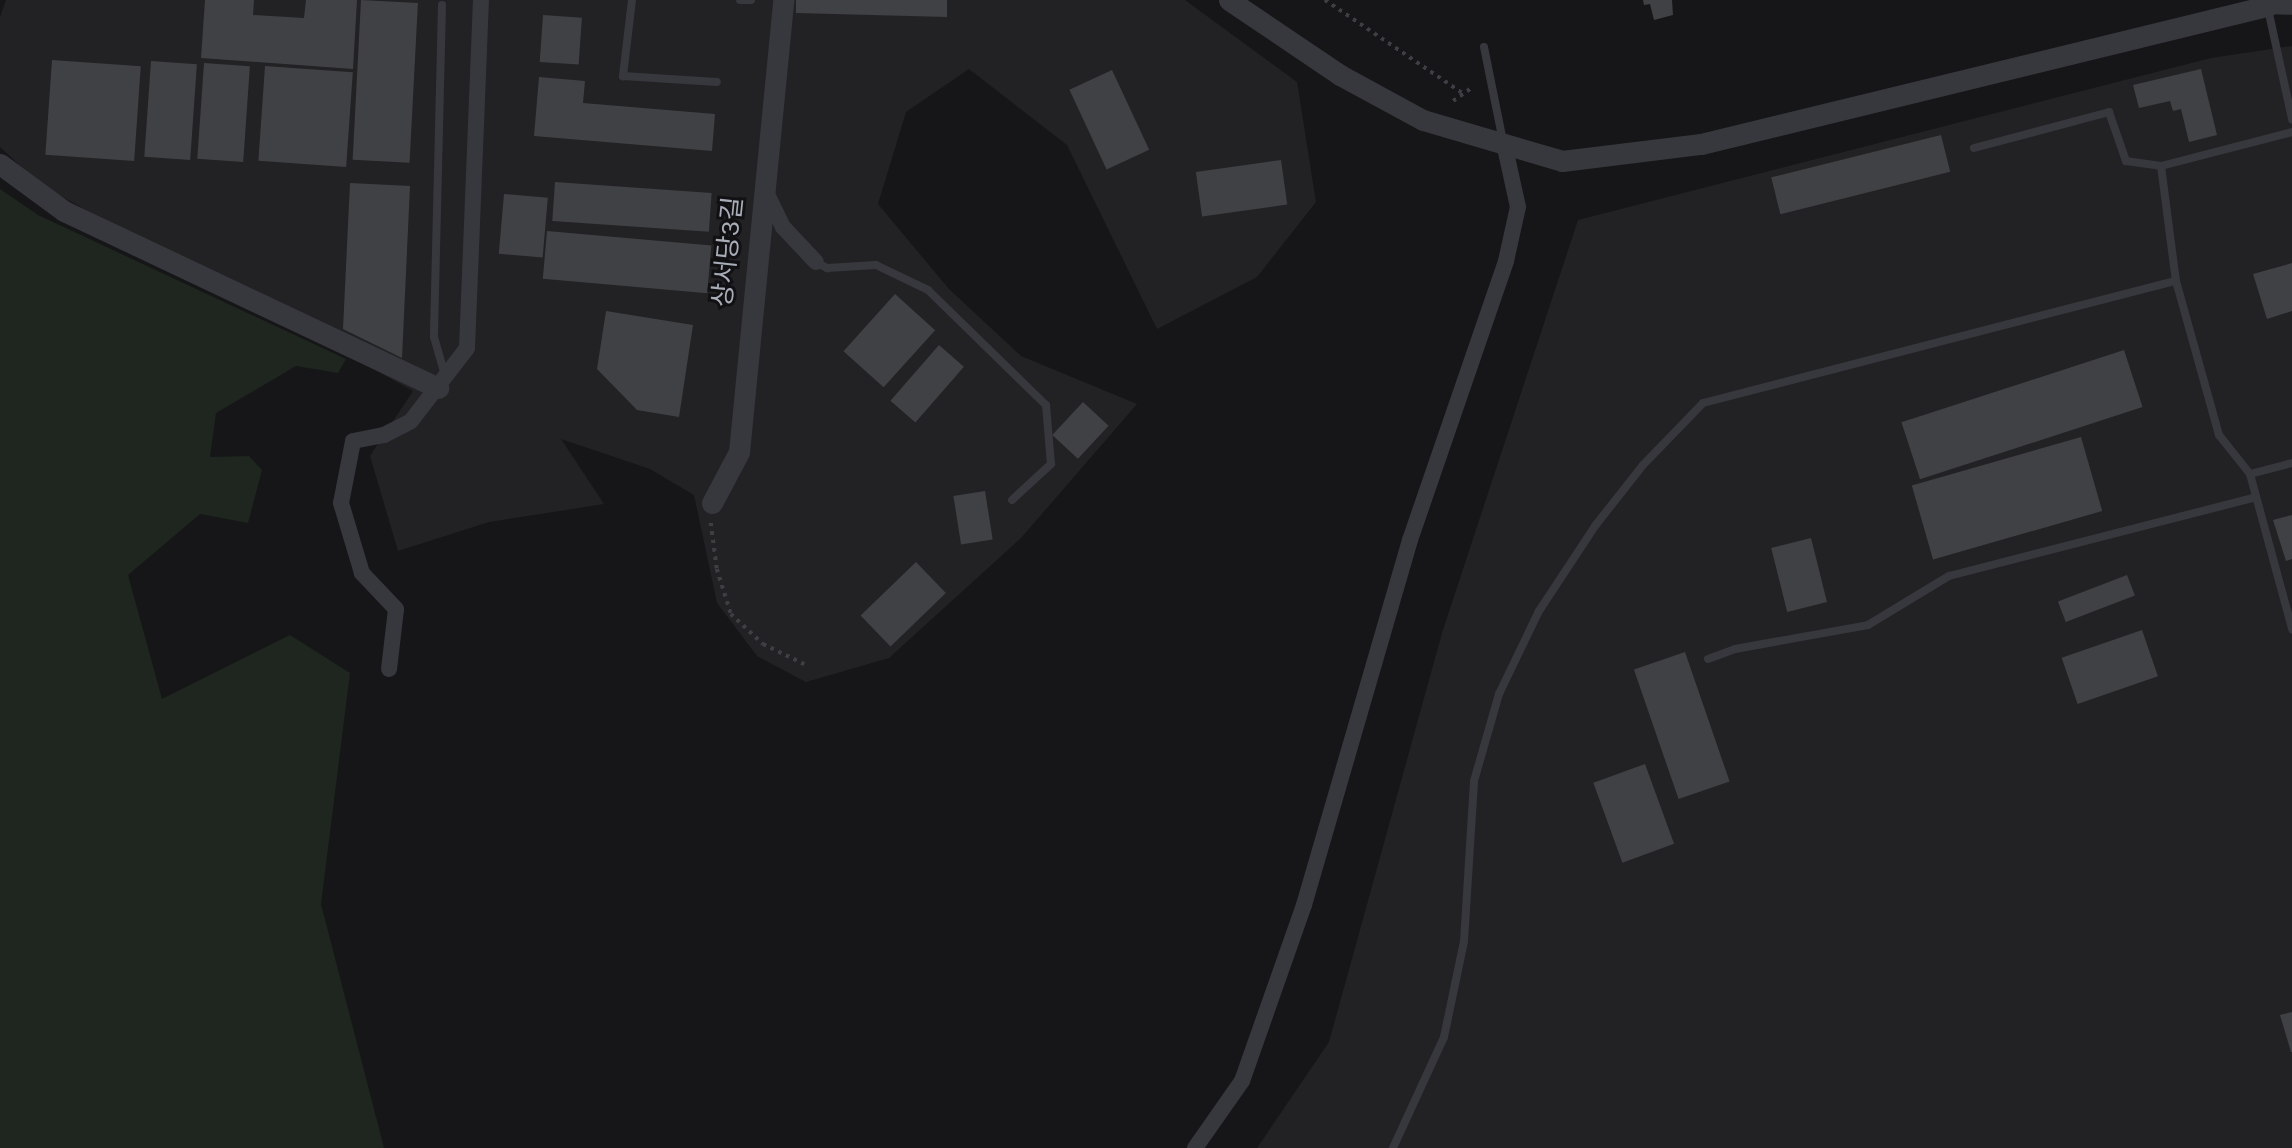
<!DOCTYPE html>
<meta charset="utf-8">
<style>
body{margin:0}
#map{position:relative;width:2292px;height:1148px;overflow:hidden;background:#161618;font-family:Karla,"Noto Sans KR",sans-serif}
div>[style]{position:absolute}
.built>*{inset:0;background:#222225}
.green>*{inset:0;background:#1e261f}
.building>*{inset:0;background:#404145;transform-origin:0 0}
.path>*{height:3.5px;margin-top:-1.75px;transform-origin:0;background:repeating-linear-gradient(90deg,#3d3f44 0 3.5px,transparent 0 8.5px)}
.service>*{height:8px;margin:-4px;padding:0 4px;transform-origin:4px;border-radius:4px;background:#37383d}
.minor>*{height:16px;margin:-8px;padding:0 8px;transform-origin:8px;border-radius:8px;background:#37383d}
.tertiary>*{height:21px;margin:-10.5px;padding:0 10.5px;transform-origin:10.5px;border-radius:10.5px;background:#37383d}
span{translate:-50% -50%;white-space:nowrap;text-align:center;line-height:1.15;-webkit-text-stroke:6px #111113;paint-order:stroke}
.street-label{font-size:26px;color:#a8adb8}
</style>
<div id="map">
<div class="built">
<div style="clip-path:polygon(6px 0,1185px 0,1297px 82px,1316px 202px,1257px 277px,1157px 329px,1067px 145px,969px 69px,906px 112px,878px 204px,949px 289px,1021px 356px,1137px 404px,1021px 538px,889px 658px,806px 682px,757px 656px,717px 603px,694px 495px,650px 469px,561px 439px,604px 504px,489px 522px,398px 551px,370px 456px,413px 391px,41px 185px,0 147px,0 17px)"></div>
<div style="clip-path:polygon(2292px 46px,2292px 1148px,1257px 1148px,1329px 1042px,1442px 633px,1578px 220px,2211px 58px)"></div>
</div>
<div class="green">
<div style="clip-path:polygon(0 189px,38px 215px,346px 359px,338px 373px,296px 366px,216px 413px,210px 457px,249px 456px,262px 470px,248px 523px,200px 514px,128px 575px,162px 699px,290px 635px,350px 673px,321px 904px,384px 1148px,0 1148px)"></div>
</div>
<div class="building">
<div style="clip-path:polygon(205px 0,254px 0,253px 15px,304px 18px,306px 0,357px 0,353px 69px,201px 58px)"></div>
<div style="left:361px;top:0;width:57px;height:160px;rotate:3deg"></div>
<div style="clip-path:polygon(796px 0,947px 0,947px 17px,796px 13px)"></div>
<div style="clip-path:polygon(1643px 0,1672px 0,1673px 15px,1654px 20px,1650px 4px,1644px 5px)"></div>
<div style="left:543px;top:15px;width:39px;height:47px;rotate:4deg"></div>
<div style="left:52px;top:60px;width:89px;height:95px;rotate:4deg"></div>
<div style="left:151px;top:61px;width:46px;height:96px;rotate:4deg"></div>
<div style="left:204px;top:63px;width:46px;height:96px;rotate:4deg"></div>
<div style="left:265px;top:66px;width:88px;height:95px;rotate:4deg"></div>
<div style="clip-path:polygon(2201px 69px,2217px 135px,2189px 142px,2181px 109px,2173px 111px,2170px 101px,2139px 108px,2133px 85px)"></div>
<div style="left:1112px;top:70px;width:88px;height:47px;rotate:65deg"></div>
<div style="clip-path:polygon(539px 77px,585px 81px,583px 103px,715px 114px,712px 151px,534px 136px)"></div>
<div style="left:1941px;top:135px;width:38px;height:175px;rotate:76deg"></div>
<div style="left:1281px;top:160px;width:45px;height:86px;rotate:82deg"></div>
<div style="left:555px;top:182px;width:157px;height:39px;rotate:4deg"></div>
<div style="clip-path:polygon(350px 183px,410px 186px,402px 358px,343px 329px)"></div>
<div style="left:504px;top:194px;width:44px;height:60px;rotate:5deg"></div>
<div style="left:547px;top:231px;width:165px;height:48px;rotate:5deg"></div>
<div style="clip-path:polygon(2292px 263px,2292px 311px,2267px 319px,2253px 274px)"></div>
<div style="left:895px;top:294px;width:54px;height:77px;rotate:42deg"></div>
<div style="clip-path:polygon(606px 311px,693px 325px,679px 417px,637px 410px,597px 369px)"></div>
<div style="left:939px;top:345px;width:33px;height:74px;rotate:41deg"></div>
<div style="left:2124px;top:350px;width:60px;height:234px;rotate:72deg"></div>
<div style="left:1083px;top:402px;width:35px;height:45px;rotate:43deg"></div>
<div style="left:2081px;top:437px;width:77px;height:176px;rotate:74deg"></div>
<div style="left:985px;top:491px;width:49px;height:32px;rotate:81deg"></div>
<div style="clip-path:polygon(2292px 515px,2292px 559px,2286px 561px,2273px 520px)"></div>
<div style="left:1811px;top:538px;width:66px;height:41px;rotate:76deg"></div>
<div style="left:916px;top:562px;width:43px;height:77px;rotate:46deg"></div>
<div style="left:2127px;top:575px;width:22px;height:74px;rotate:69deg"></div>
<div style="left:2142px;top:630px;width:49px;height:85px;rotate:71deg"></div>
<div style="left:1685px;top:652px;width:137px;height:54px;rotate:71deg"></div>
<div style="left:1645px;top:764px;width:85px;height:55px;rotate:70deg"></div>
<div style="clip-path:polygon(2292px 1012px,2292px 1052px,2291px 1052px,2280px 1015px)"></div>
</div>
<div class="path">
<div style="left:1325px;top:0;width:168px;rotate:34.1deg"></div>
<div style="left:1453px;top:101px;width:24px;rotate:-35deg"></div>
<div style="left:711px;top:523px;width:46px;rotate:82.6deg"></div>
<div style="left:717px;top:569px;width:47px;rotate:72.7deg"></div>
<div style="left:731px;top:614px;width:44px;rotate:43.2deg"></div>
<div style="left:763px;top:644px;width:46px;rotate:26deg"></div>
</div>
<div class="service">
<div style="left:632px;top:0;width:77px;rotate:96.8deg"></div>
<div style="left:623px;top:76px;width:94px;rotate:3.7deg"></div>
<div style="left:740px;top:0;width:11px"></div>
<div style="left:442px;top:5px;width:332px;rotate:91.4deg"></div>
<div style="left:434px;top:337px;width:40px;rotate:74deg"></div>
<div style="left:2268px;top:9px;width:113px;rotate:77.7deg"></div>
<div style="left:1484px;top:47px;width:96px;rotate:78.6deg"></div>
<div style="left:1974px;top:148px;width:140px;rotate:-14.9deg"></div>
<div style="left:2109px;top:112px;width:52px;rotate:70.9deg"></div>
<div style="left:2126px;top:161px;width:35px;rotate:8deg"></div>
<div style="left:2161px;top:166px;width:135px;rotate:-14.5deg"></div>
<div style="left:2161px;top:166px;width:116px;rotate:82.6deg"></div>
<div style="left:2176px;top:281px;width:160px;rotate:74.4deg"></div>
<div style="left:2219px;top:435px;width:50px;rotate:51.5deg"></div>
<div style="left:2250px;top:474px;width:161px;rotate:74.8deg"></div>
<div style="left:816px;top:262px;width:13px;rotate:29deg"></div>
<div style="left:827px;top:268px;width:49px;rotate:-3.5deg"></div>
<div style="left:876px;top:265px;width:58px;rotate:25.7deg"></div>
<div style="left:928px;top:290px;width:165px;rotate:44.3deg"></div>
<div style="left:1046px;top:405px;width:59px;rotate:85.2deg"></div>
<div style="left:1051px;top:464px;width:53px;rotate:137.3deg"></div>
<div style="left:2250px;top:474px;width:43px;rotate:-14.7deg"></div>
<div style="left:1708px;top:659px;width:29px;rotate:-20deg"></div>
<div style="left:1735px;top:649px;width:135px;rotate:-10.2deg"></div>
<div style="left:1868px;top:625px;width:95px;rotate:-31.2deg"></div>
<div style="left:1949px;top:576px;width:317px;rotate:-14.4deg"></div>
<div style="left:1393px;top:1148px;width:122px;rotate:-65.3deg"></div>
<div style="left:1444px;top:1037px;width:98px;rotate:-78.2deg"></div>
<div style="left:1464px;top:941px;width:160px;rotate:-86.4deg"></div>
<div style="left:1474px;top:781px;width:91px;rotate:-74deg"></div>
<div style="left:1499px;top:694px;width:92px;rotate:-64.3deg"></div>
<div style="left:1539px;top:611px;width:102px;rotate:-56.6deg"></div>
<div style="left:1595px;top:526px;width:78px;rotate:-51.8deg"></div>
<div style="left:1643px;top:465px;width:86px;rotate:-45.9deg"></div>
<div style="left:1703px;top:403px;width:488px;rotate:-14.5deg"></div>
</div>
<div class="minor">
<div style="left:2267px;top:6px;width:25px;rotate:2deg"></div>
<div style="left:764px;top:188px;width:43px;rotate:64deg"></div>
<div style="left:783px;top:227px;width:48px;rotate:46.7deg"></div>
<div style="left:389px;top:669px;width:60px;rotate:-83.3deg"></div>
<div style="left:396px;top:609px;width:50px;rotate:-133.4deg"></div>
<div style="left:362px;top:573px;width:73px;rotate:-106.7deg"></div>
<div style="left:341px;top:503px;width:63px;rotate:-79deg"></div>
<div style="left:353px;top:441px;width:32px;rotate:-11deg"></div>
<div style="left:384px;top:435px;width:30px;rotate:-27deg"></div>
<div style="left:411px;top:421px;width:92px;rotate:-52.5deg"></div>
<div style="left:467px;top:348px;width:348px;rotate:-87.7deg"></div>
<div style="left:1195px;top:1148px;width:82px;rotate:-55deg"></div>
<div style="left:1242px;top:1081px;width:187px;rotate:-70.6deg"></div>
<div style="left:1304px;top:905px;width:380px;rotate:-73.8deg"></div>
<div style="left:1410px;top:540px;width:295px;rotate:-71deg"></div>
<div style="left:1506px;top:261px;width:55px;rotate:-77.5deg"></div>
<div style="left:1518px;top:207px;width:60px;rotate:-102.4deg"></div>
</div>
<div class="tertiary">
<div style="left:1229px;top:0;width:134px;rotate:34deg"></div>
<div style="left:1340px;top:75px;width:94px;rotate:28.5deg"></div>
<div style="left:1423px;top:120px;width:145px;rotate:16.4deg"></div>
<div style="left:1562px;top:161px;width:140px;rotate:-7deg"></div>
<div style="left:1701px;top:144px;width:583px;rotate:-13.7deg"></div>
<div style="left:2267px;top:6px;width:6px;rotate:-99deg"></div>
<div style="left:0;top:164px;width:79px;rotate:36.3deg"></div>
<div style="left:64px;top:211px;width:414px;rotate:25.3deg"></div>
<div style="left:712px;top:503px;width:58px;rotate:-62.1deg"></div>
<div style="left:739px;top:452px;width:454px;rotate:-84.4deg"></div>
</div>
<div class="street-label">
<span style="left:728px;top:252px;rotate:-84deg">상서당3길</span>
</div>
</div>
